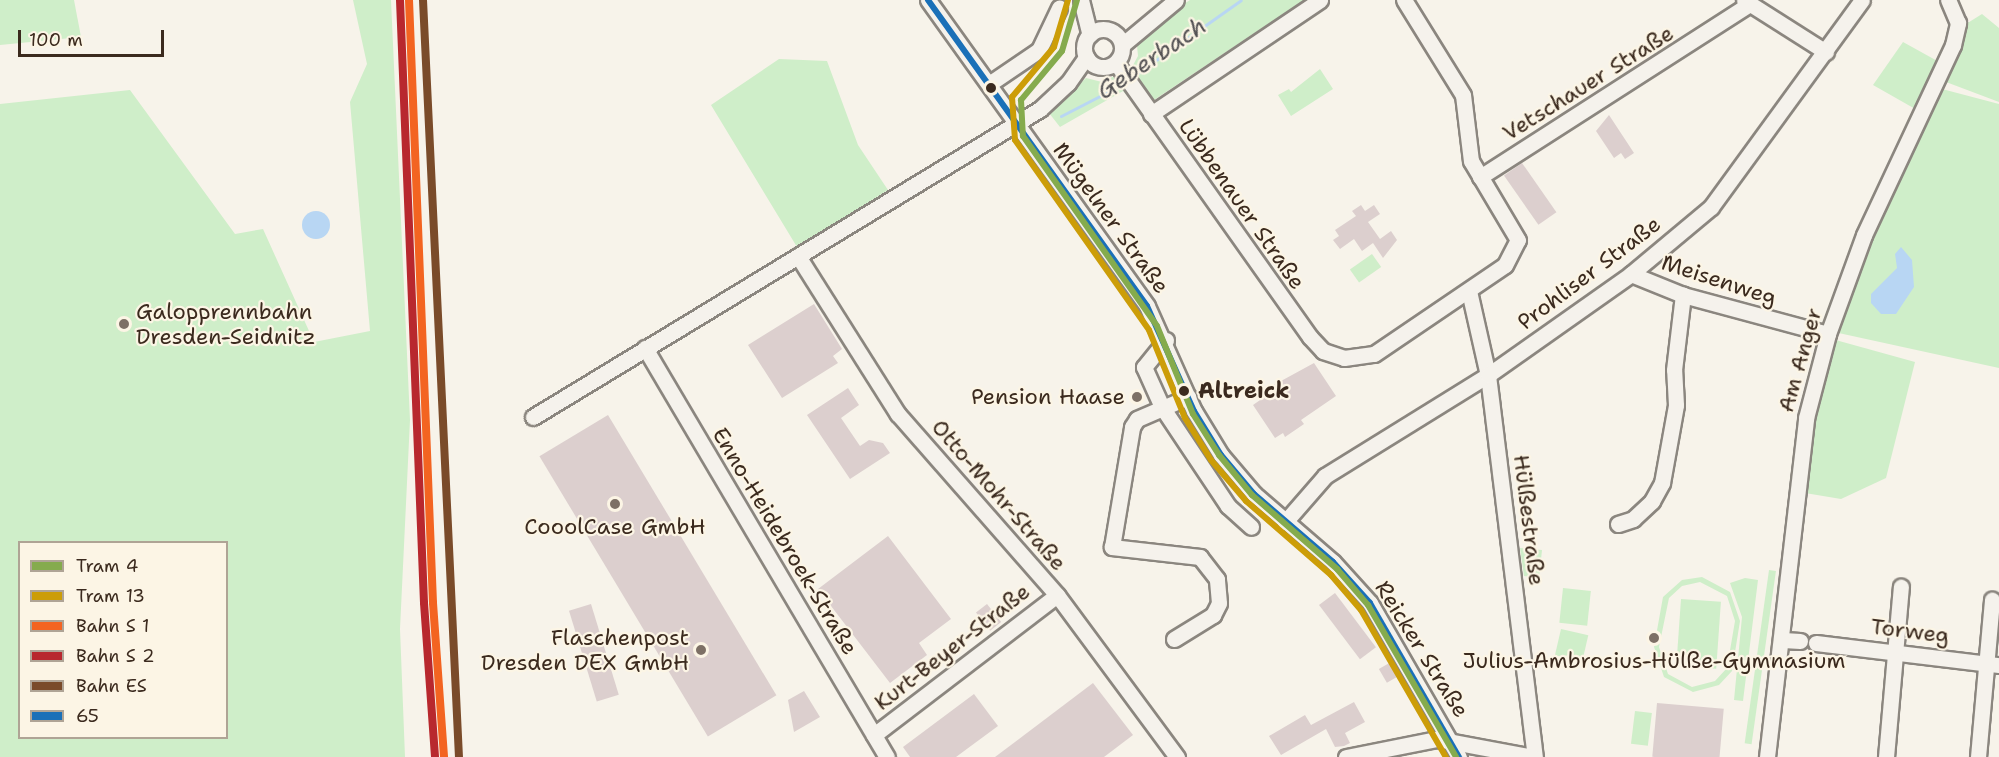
<!DOCTYPE html>
<meta charset="utf-8">
<style>
body{margin:0}
#map{position:relative;width:1999px;height:757px;overflow:hidden;background:#f7f3ea;font-family:"Shantell Sans",sans-serif}
div>[style]{position:absolute}
.green>*{inset:0;background:#cfeec9;transform-origin:0 0}
.water>*{inset:0;background:#b8d6f3}
.round{border-radius:50%}
.stream>*{height:3px;margin:-1.5px;padding:0 1.5px;transform-origin:1.5px;border-radius:1.5px;background:#b8d6f3}
.building>*{inset:0;background:#dccfce;transform-origin:0 0}
.roads{filter:drop-shadow(2px 0 #8b867f) drop-shadow(-2px 0 #8b867f) drop-shadow(0 2px #8b867f) drop-shadow(0 -2px #8b867f)}
.minor>*{height:15px;margin:-7.5px;padding:0 7.5px;transform-origin:7.5px;border-radius:7.5px;background:#f5f2ec}
.minor>.ring{margin:-7.5px;padding:0;box-sizing:content-box;background:none;border:15px solid #f5f2ec;border-radius:50%}
.bus-1>*{height:6px;margin:-3px;padding:0 3px;transform-origin:3px;border-radius:3px;background:#1a70b8}
.rail-1>*{height:8px;margin:-4px;padding:0 4px;transform-origin:4px;border-radius:4px;background:#f36421}
.rail-2>*{height:8px;margin:-4px;padding:0 4px;transform-origin:4px;border-radius:4px;background:#b8282e}
.rail-3>*{height:8px;margin:-4px;padding:0 4px;transform-origin:4px;border-radius:4px;background:#7a4b2a}
.tram-1>*{height:6px;margin:-3px;padding:0 3px;transform-origin:3px;border-radius:3px;background:#85ab4d}
.tram-2>*{height:6px;margin:-3px;padding:0 3px;transform-origin:3px;border-radius:3px;background:#cc9d08}
.dots>*{width:16px;height:16px;translate:-50% -50%;box-sizing:border-box;border:3px solid #fcf5e5;border-radius:50%}
span{translate:-50% -50%;white-space:nowrap;text-align:center;line-height:1.15;-webkit-text-stroke:4.5px #fcf5e5;paint-order:stroke}
.street-label{font-size:22px;color:#3b2a1e}
.poi-label{font-size:22px;color:#3b2a1e}
.left{translate:0 -50%;text-align:left}
.right{translate:-100% -50%;text-align:right}
.stop-label{font-size:22px;color:#3b2a1e;font-weight:700}
.water-label{font-size:24px;color:#545254;font-style:italic}
.legend{position:absolute;left:18px;top:541px;width:210px;height:198px;box-sizing:border-box;background:#fcf5e5;border:2px solid #afa495;margin:0;padding:8px 10px;list-style:none;font-size:18px;color:#3b2a1e}
.legend li{display:flex;align-items:center;gap:12px;height:30px}
.legend b{width:30px;border:2px solid #afa495}
.scale{position:absolute;left:18px;top:30px;width:146px;height:27px;box-sizing:border-box;border:3px solid #3b2a1e;border-top:0;padding-left:8px;font-size:18px;line-height:21px;white-space:nowrap;color:#3b2a1e;-webkit-text-stroke:4px #fcf5e5;paint-order:stroke}
</style>
<div id="map">
<div class="green">
<div style="clip-path:polygon(0 0,74px 0,81px 37px,0 45px)"></div>
<div style="clip-path:polygon(evenodd,353px 0,391px 0,410px 420px,400px 629px,405px 757px,0 757px,0 104px,130px 90px,235px 234px,263px 229px,314px 342px,370px 331px,350px 102px,367px 64px,353px 0,20px 542px,226px 542px,226px 738px,20px 738px,20px 542px)"></div>
<div style="clip-path:polygon(1190px 0,1304px 0,1139px 110px,1123px 91px,1060px 127px,1049px 113px,1086px 78px,1102px 82px,1132px 67px,1138px 56px,1136px 35px)"></div>
<div style="clip-path:polygon(1982px 14px,1999px 28px,1999px 102px,1946px 82px,1961px 52px,1966px 24px)"></div>
<div style="clip-path:polygon(1903px 42px,1941px 63px,1917px 110px,1873px 85px)"></div>
<div style="clip-path:polygon(779px 59px,827px 61px,858px 145px,888px 190px,797px 247px,711px 105px)"></div>
<div style="clip-path:polygon(1320px 69px,1333px 89px,1291px 116px,1278px 95px,1289px 89px,1291px 92px)"></div>
<div style="clip-path:polygon(1942px 89px,1999px 104px,1999px 368px,1834px 332px,1916px 135px)"></div>
<div style="left:1372px;top:254px;width:16px;height:27px;rotate:55deg"></div>
<div style="clip-path:polygon(1832px 339px,1915px 362px,1886px 478px,1841px 499px,1799px 492px)"></div>
<div style="clip-path:polygon(1520px 548px,1542px 550px,1539px 578px,1524px 576px)"></div>
<div style="left:1769px;top:570px;width:7px;height:175px;rotate:8deg"></div>
<div style="clip-path:polygon(evenodd,1702px 577px,1730px 592px,1740px 621px,1732px 671px,1719px 685px,1693px 692px,1664px 677px,1654px 647px,1663px 597px,1682px 580px,1702px 577px,1700px 582px,1727px 596px,1735px 621px,1727px 668px,1715px 681px,1692px 687px,1668px 674px,1659px 647px,1669px 598px,1682px 586px,1700px 582px)"></div>
<div style="clip-path:polygon(1745px 578px,1758px 580px,1743px 701px,1734px 700px,1742px 617px,1730px 583px)"></div>
<div style="left:1563px;top:588px;width:28px;height:35px;rotate:6deg"></div>
<div style="left:1681px;top:599px;width:40px;height:67px;rotate:4deg"></div>
<div style="left:1561px;top:629px;width:28px;height:27px;rotate:13deg"></div>
<div style="left:1635px;top:711px;width:17px;height:33px;rotate:7deg"></div>
</div>
<div class="water">
<div class="round" style="left:302px;top:211px;width:28px;height:28px"></div>
<div style="clip-path:polygon(1901px 247px,1912px 260px,1914px 287px,1896px 314px,1881px 314px,1871px 303px,1871px 294px,1897px 268px,1895px 254px)"></div>
</div>
<div class="stream">
<div style="left:1132px;top:77px;width:133px;rotate:-35.2deg"></div>
<div style="left:1061px;top:116px;width:72px;rotate:-27.3deg"></div>
</div>
<div class="building">
<div style="clip-path:polygon(1609px 115px,1634px 153px,1625px 159px,1621px 153px,1614px 158px,1596px 131px)"></div>
<div style="left:1522px;top:163px;width:60px;height:22px;rotate:55deg"></div>
<div style="clip-path:polygon(1361px 205px,1365px 211px,1374px 205px,1380px 214px,1368px 222px,1380px 239px,1391px 231px,1397px 240px,1383px 258px,1373px 243px,1362px 251px,1354px 239px,1340px 249px,1333px 240px,1339px 236px,1335px 230px,1356px 216px,1352px 211px)"></div>
<div style="clip-path:polygon(814px 304px,842px 349px,833px 356px,838px 363px,782px 398px,748px 345px)"></div>
<div style="clip-path:polygon(1314px 363px,1336px 396px,1301px 420px,1304px 424px,1285px 437px,1283px 433px,1275px 438px,1253px 405px,1273px 391px,1270px 387px)"></div>
<div style="clip-path:polygon(848px 388px,859px 405px,841px 418px,860px 446px,869px 440px,883px 443px,890px 453px,850px 479px,807px 415px)"></div>
<div style="left:608px;top:415px;width:327px;height:80px;rotate:59deg"></div>
<div style="clip-path:polygon(888px 536px,951px 619px,919px 643px,927px 655px,890px 683px,818px 589px)"></div>
<div style="left:1335px;top:593px;width:68px;height:20px;rotate:53deg"></div>
<div style="left:591px;top:604px;width:95px;height:23px;rotate:73deg"></div>
<div style="left:987px;top:604px;width:23px;height:14px;rotate:52deg"></div>
<div style="left:1391px;top:662px;width:16px;height:14px;rotate:60deg"></div>
<div style="clip-path:polygon(1093px 683px,1133px 735px,1104px 757px,995px 757px)"></div>
<div style="clip-path:polygon(804px 691px,820px 717px,794px 732px,788px 700px)"></div>
<div style="clip-path:polygon(974px 694px,998px 726px,956px 757px,910px 757px,903px 747px)"></div>
<div style="clip-path:polygon(1354px 702px,1365px 722px,1345px 733px,1350px 743px,1344px 746px,1335px 747px,1326px 729px,1281px 755px,1269px 736px,1305px 715px,1311px 725px)"></div>
<div style="left:1657px;top:703px;width:67px;height:54px;rotate:5deg"></div>
</div>
<div class="roads">
<div class="minor">
<div style="left:928px;top:0;width:376px;rotate:54.4deg"></div>
<div style="left:1147px;top:306px;width:115px;rotate:65.9deg"></div>
<div style="left:1194px;top:411px;width:52px;rotate:58.5deg"></div>
<div style="left:1221px;top:455px;width:51px;rotate:49.8deg"></div>
<div style="left:1254px;top:494px;width:104px;rotate:40.7deg"></div>
<div style="left:1333px;top:562px;width:55px;rotate:47.9deg"></div>
<div style="left:1370px;top:603px;width:178px;rotate:60deg"></div>
<div style="left:1081px;top:0;width:36px;rotate:76deg"></div>
<div style="left:1744px;top:0;width:97px;rotate:32.4deg"></div>
<div class="ring" style="left:1084px;top:29px;width:23px;height:23px"></div>
<div style="left:1122px;top:45px;width:70px;rotate:-39.8deg"></div>
<div style="left:1116px;top:63px;width:336px;rotate:54.7deg"></div>
<div style="left:1310px;top:337px;width:19px;rotate:47deg"></div>
<div style="left:1323px;top:351px;width:22px;rotate:18deg"></div>
<div style="left:1344px;top:358px;width:30px;rotate:-8deg"></div>
<div style="left:1374px;top:354px;width:158px;rotate:-34.2deg"></div>
<div style="left:1505px;top:265px;width:28px;rotate:-63deg"></div>
<div style="left:1518px;top:240px;width:92px;rotate:-120.7deg"></div>
<div style="left:1471px;top:161px;width:66px;rotate:-96.9deg"></div>
<div style="left:1463px;top:95px;width:112px;rotate:-121.8deg"></div>
<div style="left:989px;top:84px;width:60px;rotate:-34.2deg"></div>
<div style="left:1039px;top:50px;width:47px;rotate:-64.5deg"></div>
<div style="left:1151px;top:114px;width:204px;rotate:-34deg"></div>
<div style="left:1480px;top:177px;width:320px;rotate:-32.7deg"></div>
<div style="left:798px;top:256px;width:187px;rotate:57.7deg"></div>
<div style="left:898px;top:414px;width:241px;rotate:48.7deg"></div>
<div style="left:1057px;top:595px;width:202px;rotate:53.5deg"></div>
<div style="left:1631px;top:274px;width:56px;rotate:22deg"></div>
<div style="left:1683px;top:295px;width:150px;rotate:15.1deg"></div>
<div style="left:1469px;top:291px;width:86px;rotate:77.3deg"></div>
<div style="left:1488px;top:375px;width:385px;rotate:83deg"></div>
<div style="left:1166px;top:340px;width:35px;rotate:129deg"></div>
<div style="left:1144px;top:367px;width:44px;rotate:65.8deg"></div>
<div style="left:1162px;top:407px;width:119px;rotate:56.3deg"></div>
<div style="left:1228px;top:506px;width:31px;rotate:42deg"></div>
<div style="left:645px;top:348px;width:475px;rotate:59.4deg"></div>
<div style="left:533px;top:417px;width:593px;rotate:-31.28deg"></div>
<div style="left:1040px;top:109px;width:38px;rotate:-43deg"></div>
<div style="left:1068px;top:83px;width:32px;rotate:-55deg"></div>
<div style="left:1285px;top:522px;width:61px;rotate:-49deg"></div>
<div style="left:1325px;top:476px;width:192px;rotate:-31.8deg"></div>
<div style="left:1488px;top:375px;width:175px;rotate:-35.2deg"></div>
<div style="left:1631px;top:274px;width:104px;rotate:-39.9deg"></div>
<div style="left:1711px;top:207px;width:256px;rotate:-53.9deg"></div>
<div style="left:1618px;top:524px;width:16px;rotate:-18deg"></div>
<div style="left:1633px;top:519px;width:26px;rotate:-43deg"></div>
<div style="left:1652px;top:501px;width:21px;rotate:-61deg"></div>
<div style="left:1662px;top:483px;width:79px;rotate:-79.8deg"></div>
<div style="left:1676px;top:405px;width:35px;rotate:-93deg"></div>
<div style="left:1674px;top:370px;width:76px;rotate:-83.2deg"></div>
<div style="left:1174px;top:639px;width:46px;rotate:-31.6deg"></div>
<div style="left:1213px;top:615px;width:13px;rotate:-63deg"></div>
<div style="left:1219px;top:603px;width:24px;rotate:-95deg"></div>
<div style="left:1217px;top:579px;width:28px;rotate:-128deg"></div>
<div style="left:1200px;top:557px;width:89px;rotate:-173.5deg"></div>
<div style="left:1112px;top:547px;width:122px;rotate:-80.5deg"></div>
<div style="left:1132px;top:427px;width:9px;rotate:-58deg"></div>
<div style="left:1137px;top:419px;width:56px;rotate:-23.3deg"></div>
<div style="left:1783px;top:640px;width:17px;rotate:3deg"></div>
<div style="left:1816px;top:643px;width:184px;rotate:6.9deg"></div>
<div style="left:874px;top:735px;width:230px;rotate:-37.4deg"></div>
<div style="left:1346px;top:757px;width:93px;rotate:-11.2deg"></div>
<div style="left:1437px;top:739px;width:98px;rotate:10.6deg"></div>
<div style="left:1767px;top:757px;width:341px;rotate:-83.4deg"></div>
<div style="left:1806px;top:418px;width:87px;rotate:-75.3deg"></div>
<div style="left:1828px;top:334px;width:105px;rotate:-70deg"></div>
<div style="left:1864px;top:235px;width:210px;rotate:-64.9deg"></div>
<div style="left:1953px;top:45px;width:23px;rotate:-77deg"></div>
<div style="left:1958px;top:23px;width:25px;rotate:-113deg"></div>
<div style="left:1886px;top:757px;width:171px;rotate:-85deg"></div>
<div style="left:1978px;top:757px;width:158px;rotate:-84.9deg"></div>
</div>
</div>
<div class="bus-1">
<div style="left:928px;top:0;width:376px;rotate:54.4deg"></div>
<div style="left:1147px;top:306px;width:115px;rotate:65.9deg"></div>
<div style="left:1194px;top:411px;width:52px;rotate:58.5deg"></div>
<div style="left:1221px;top:455px;width:51px;rotate:49.8deg"></div>
<div style="left:1254px;top:494px;width:104px;rotate:40.7deg"></div>
<div style="left:1333px;top:562px;width:55px;rotate:47.9deg"></div>
<div style="left:1370px;top:603px;width:178px;rotate:60deg"></div>
</div>
<div class="rail-1">
<div style="left:409px;top:0;width:603px;rotate:87.72deg"></div>
<div style="left:433px;top:603px;width:154px;rotate:85.9deg"></div>
</div>
<div class="rail-2">
<div style="left:400px;top:0;width:603px;rotate:87.72deg"></div>
<div style="left:424px;top:603px;width:154px;rotate:85.9deg"></div>
</div>
<div class="rail-3">
<div style="left:423px;top:0;width:758px;rotate:87.28deg"></div>
</div>
<div class="tram-1">
<div style="left:1077px;top:0;width:53px;rotate:106.4deg"></div>
<div style="left:1062px;top:51px;width:64px;rotate:129.9deg"></div>
<div style="left:1021px;top:100px;width:36px;rotate:87deg"></div>
<div style="left:1023px;top:136px;width:232px;rotate:54.8deg"></div>
<div style="left:1157px;top:326px;width:95px;rotate:67.8deg"></div>
<div style="left:1193px;top:414px;width:49px;rotate:57.6deg"></div>
<div style="left:1219px;top:455px;width:52px;rotate:50.5deg"></div>
<div style="left:1252px;top:495px;width:113px;rotate:41deg"></div>
<div style="left:1337px;top:569px;width:48px;rotate:49.3deg"></div>
<div style="left:1368px;top:605px;width:176px;rotate:59.9deg"></div>
</div>
<div class="tram-2">
<div style="left:1068px;top:0;width:49px;rotate:106.6deg"></div>
<div style="left:1054px;top:47px;width:65px;rotate:130deg"></div>
<div style="left:1012px;top:97px;width:43px;rotate:86deg"></div>
<div style="left:1015px;top:140px;width:232px;rotate:54.8deg"></div>
<div style="left:1149px;top:330px;width:95px;rotate:67.8deg"></div>
<div style="left:1185px;top:418px;width:49px;rotate:58.2deg"></div>
<div style="left:1211px;top:460px;width:54px;rotate:49.5deg"></div>
<div style="left:1246px;top:501px;width:113px;rotate:41deg"></div>
<div style="left:1331px;top:575px;width:46px;rotate:49.4deg"></div>
<div style="left:1361px;top:610px;width:170px;rotate:60deg"></div>
</div>
<div class="dots">
<div style="left:991px;top:88px;background:#3b2a1e"></div>
<div style="left:124px;top:324px;background:#7d7065"></div>
<div style="left:1184px;top:391px;background:#3b2a1e"></div>
<div style="left:1137px;top:397px;background:#7d7065"></div>
<div style="left:615px;top:504px;background:#7d7065"></div>
<div style="left:1654px;top:638px;background:#7d7065"></div>
<div style="left:701px;top:650px;background:#7d7065"></div>
</div>
<div class="street-label">
<span style="left:1588px;top:83px;rotate:-32deg">Vetschauer Straße</span>
<span style="left:1242px;top:204px;rotate:55deg">Lübbenauer Straße</span>
<span style="left:1111px;top:218px;rotate:54deg">Mügelner Straße</span>
<span style="left:1589px;top:273px;rotate:-37deg">Prohliser Straße</span>
<span style="left:1719px;top:280px;rotate:18deg">Meisenweg</span>
<span style="left:1800px;top:360px;rotate:-74deg">Am Anger</span>
<span style="left:999px;top:495px;rotate:49deg">Otto-Mohr-Straße</span>
<span style="left:1529px;top:520px;rotate:83deg">Hülßestraße</span>
<span style="left:785px;top:541px;rotate:59deg">Enno-Heidebroek-Straße</span>
<span style="left:1910px;top:631px;rotate:7deg">Torweg</span>
<span style="left:952px;top:647px;rotate:-38deg">Kurt-Beyer-Straße</span>
<span style="left:1422px;top:649px;rotate:58deg">Reicker Straße</span>
</div>
<div class="poi-label">
<span class="left" style="left:136px;top:324px">Galopprennbahn<br>Dresden-Seidnitz</span>
<span class="right" style="left:1125px;top:397px">Pension Haase</span>
<span style="left:615px;top:527px">CooolCase GmbH</span>
<span class="right" style="left:689px;top:650px">Flaschenpost<br>Dresden DEX GmbH</span>
<span style="left:1654px;top:661px">Julius-Ambrosius-Hülße-Gymnasium</span>
</div>
<div class="stop-label">
<span class="left" style="left:1198px;top:391px">Altreick</span>
</div>
<div class="water-label">
<span style="left:1152px;top:59px;rotate:-34deg">Geberbach</span>
</div>
<ul class="legend">
<li><b style="height:8px;background:#85ab4d"></b>Tram 4</li>
<li><b style="height:8px;background:#cc9d08"></b>Tram 13</li>
<li><b style="height:8px;background:#f36421"></b>Bahn S 1</li>
<li><b style="height:8px;background:#b8282e"></b>Bahn S 2</li>
<li><b style="height:8px;background:#7a4b2a"></b>Bahn ES</li>
<li><b style="height:8px;background:#1a70b8"></b>65</li>
</ul>
<div class="scale">100 m</div>
</div>
